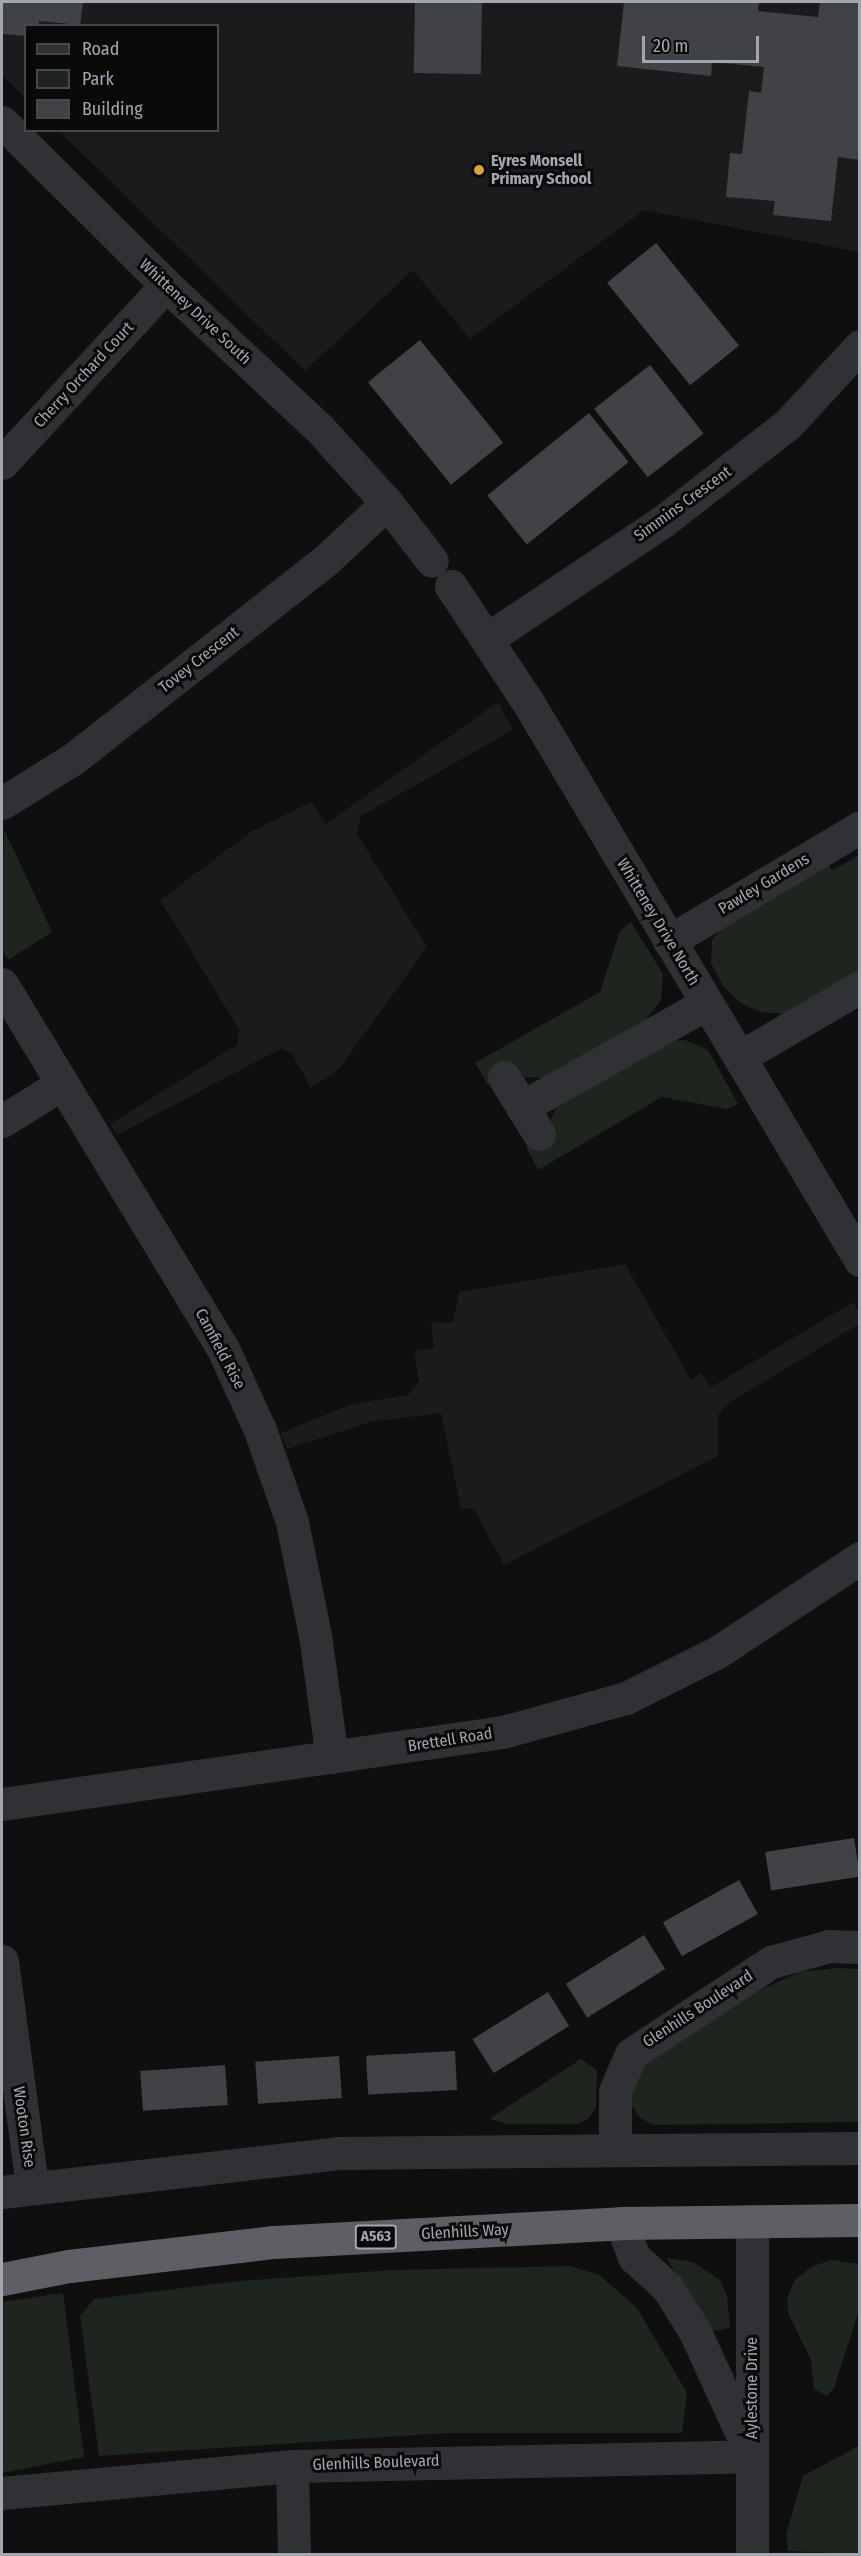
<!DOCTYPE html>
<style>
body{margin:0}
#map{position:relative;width:861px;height:2556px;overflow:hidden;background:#0f0f10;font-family:"Fira Sans Condensed",sans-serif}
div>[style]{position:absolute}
.built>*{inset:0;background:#1b1b1d}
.green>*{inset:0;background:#1e241e}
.building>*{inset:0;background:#414245;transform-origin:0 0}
.minor>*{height:33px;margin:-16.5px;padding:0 16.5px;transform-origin:16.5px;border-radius:16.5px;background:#303135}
.highway>*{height:33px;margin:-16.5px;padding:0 16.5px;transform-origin:16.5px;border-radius:16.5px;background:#5d5f65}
.dots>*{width:16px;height:16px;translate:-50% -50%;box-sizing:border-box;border:3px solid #0a0a0b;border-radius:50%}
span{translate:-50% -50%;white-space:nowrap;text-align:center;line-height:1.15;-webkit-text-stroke:6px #0a0a0b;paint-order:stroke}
.shield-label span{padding:2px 4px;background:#0a0a0b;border:2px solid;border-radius:4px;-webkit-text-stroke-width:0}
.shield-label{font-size:15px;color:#a2a6af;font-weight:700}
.poi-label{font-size:16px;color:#a2a6af;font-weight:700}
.left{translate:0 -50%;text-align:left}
.street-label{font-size:16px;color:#a2a6af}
.frame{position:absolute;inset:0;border:3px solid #a2a6af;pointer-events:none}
.legend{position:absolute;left:24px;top:24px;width:195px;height:108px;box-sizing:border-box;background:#0a0a0b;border:2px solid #47484d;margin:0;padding:8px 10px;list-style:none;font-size:18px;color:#a2a6af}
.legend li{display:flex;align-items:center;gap:12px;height:30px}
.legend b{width:30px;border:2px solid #47484d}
.scale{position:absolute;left:642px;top:36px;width:117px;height:27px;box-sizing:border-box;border:3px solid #a2a6af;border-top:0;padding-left:8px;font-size:18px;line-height:21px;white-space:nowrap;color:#a2a6af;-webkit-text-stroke:4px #0a0a0b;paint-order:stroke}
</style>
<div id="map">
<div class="built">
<div style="clip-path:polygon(2px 2px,859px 2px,859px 252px,644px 210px,470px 339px,413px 270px,305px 371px,59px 131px,218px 130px,218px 26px,26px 26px,25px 98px,2px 75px)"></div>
<div style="clip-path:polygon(498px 702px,513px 730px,361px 816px,357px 834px,427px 947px,339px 1069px,311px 1088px,293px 1055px,282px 1048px,117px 1135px,110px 1124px,237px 1045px,239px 1029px,160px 900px,252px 831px,311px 802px,326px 824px)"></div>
<div style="clip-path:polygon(625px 1264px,691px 1380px,701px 1373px,711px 1387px,853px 1302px,859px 1313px,859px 1324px,727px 1404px,718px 1415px,718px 1456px,504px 1565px,474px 1509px,461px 1509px,441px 1413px,370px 1422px,287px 1449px,281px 1433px,352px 1404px,408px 1395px,419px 1381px,414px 1351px,434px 1348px,431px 1323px,453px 1322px,459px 1292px)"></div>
</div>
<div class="green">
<div style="clip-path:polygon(4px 829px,52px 932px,8px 960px,2px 949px)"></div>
<div style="clip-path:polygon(859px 855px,859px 971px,786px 1014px,760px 1012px,740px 1003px,723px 986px,711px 963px,712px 940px,730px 919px,827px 862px,832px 871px)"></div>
<div style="clip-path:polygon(631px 922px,663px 974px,661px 1000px,653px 1011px,643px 1022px,548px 1078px,524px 1077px,518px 1067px,488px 1085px,475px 1063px,600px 992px,620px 931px)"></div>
<div style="clip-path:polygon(685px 1040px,708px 1050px,738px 1104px,726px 1109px,662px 1097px,538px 1170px,526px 1147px,556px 1130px,550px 1121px,561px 1099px,671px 1041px)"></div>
<div style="clip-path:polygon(838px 1968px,859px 1969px,859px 2122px,654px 2125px,640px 2118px,631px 2104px,629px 2086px,640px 2067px,727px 2005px,800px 1972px)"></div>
<div style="clip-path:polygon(581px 2059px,597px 2070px,596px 2107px,589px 2118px,578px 2124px,509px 2124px,489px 2119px)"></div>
<div style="clip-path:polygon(666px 2258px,693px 2262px,720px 2280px,727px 2296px,730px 2328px,712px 2331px)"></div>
<div style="clip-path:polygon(831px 2260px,859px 2264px,860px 2307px,834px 2388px,827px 2396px,814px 2389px,811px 2360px,788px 2313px,787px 2298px,795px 2280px,811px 2267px)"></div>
<div style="clip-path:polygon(570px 2266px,599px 2275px,637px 2308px,687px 2393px,682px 2433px,446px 2433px,99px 2456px,80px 2316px,94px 2299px,239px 2281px,393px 2270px)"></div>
<div style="clip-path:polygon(63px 2293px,84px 2457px,2px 2473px,2px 2302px)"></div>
<div style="clip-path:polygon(859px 2446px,859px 2554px,788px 2551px,786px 2534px,803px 2476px)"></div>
</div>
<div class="building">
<div style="clip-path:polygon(2px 2px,83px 2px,80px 25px,39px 21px,39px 26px,26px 26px,26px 36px,2px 34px)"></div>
<div style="left:415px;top:2px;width:67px;height:71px;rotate:1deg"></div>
<div style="clip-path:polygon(624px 2px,759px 2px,758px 11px,818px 17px,820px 2px,860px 2px,860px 160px,838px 157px,831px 221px,773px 215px,775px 201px,726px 197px,730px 153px,742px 154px,749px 91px,761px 93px,764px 67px,712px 62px,711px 76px,617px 66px)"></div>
<div style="left:656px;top:243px;width:132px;height:63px;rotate:51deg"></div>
<div style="left:420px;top:340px;width:132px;height:67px;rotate:51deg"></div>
<div style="left:650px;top:365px;width:87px;height:71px;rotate:52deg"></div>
<div style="left:589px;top:413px;width:63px;height:131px;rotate:51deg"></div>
<div style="left:854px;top:1838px;width:39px;height:90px;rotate:81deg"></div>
<div style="left:739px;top:1880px;width:39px;height:87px;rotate:61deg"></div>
<div style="left:644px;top:1935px;width:40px;height:92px;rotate:58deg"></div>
<div style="left:548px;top:1992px;width:40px;height:89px;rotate:58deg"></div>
<div style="left:455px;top:2051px;width:39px;height:89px;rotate:87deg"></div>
<div style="left:339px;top:2056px;width:42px;height:84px;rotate:86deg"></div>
<div style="left:225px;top:2065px;width:40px;height:85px;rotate:86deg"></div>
</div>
<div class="minor">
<div style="left:2px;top:122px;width:231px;rotate:44.8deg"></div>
<div style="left:166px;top:285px;width:209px;rotate:43.1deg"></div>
<div style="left:319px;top:428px;width:101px;rotate:47.8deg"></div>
<div style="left:387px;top:503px;width:73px;rotate:52.2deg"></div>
<div style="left:2px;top:463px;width:242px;rotate:-47.3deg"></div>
<div style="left:451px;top:586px;width:141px;rotate:56.5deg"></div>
<div style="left:529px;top:704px;width:647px;rotate:59.23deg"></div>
<div style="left:487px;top:639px;width:211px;rotate:-33.8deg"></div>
<div style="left:662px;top:522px;width:160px;rotate:-37.9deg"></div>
<div style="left:788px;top:424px;width:106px;rotate:-47.3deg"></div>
<div style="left:2px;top:803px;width:84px;rotate:-31.8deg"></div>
<div style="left:73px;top:759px;width:323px;rotate:-38.2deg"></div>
<div style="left:327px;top:559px;width:82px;rotate:-43deg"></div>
<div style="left:669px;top:941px;width:222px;rotate:-30.8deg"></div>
<div style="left:2px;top:984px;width:429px;rotate:58.8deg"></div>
<div style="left:224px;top:1351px;width:87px;rotate:65.5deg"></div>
<div style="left:260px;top:1430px;width:97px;rotate:70.8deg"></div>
<div style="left:292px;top:1522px;width:115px;rotate:78.5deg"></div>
<div style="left:315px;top:1635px;width:123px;rotate:82.1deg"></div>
<div style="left:740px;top:1057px;width:139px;rotate:-30.3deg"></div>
<div style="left:504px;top:1077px;width:67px;rotate:58.4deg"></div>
<div style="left:522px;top:1107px;width:212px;rotate:-29.3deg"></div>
<div style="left:2px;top:1121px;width:70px;rotate:-31.7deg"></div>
<div style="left:2px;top:1804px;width:506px;rotate:-8.18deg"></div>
<div style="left:503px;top:1732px;width:128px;rotate:-15.5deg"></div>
<div style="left:626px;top:1698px;width:101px;rotate:-26.6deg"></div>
<div style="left:716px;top:1653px;width:173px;rotate:-33.4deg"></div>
<div style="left:2px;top:1961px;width:227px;rotate:82.4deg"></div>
<div style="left:615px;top:2147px;width:56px;rotate:-90deg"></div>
<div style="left:615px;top:2091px;width:40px;rotate:-66.6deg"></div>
<div style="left:631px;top:2054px;width:168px;rotate:-33.3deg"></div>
<div style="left:771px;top:1962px;width:60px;rotate:-15.4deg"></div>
<div style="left:829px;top:1946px;width:31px;rotate:2deg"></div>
<div style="left:2px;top:2192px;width:337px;rotate:-6.6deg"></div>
<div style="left:337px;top:2153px;width:523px;rotate:-0.55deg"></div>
<div style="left:292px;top:2466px;width:88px;rotate:88.7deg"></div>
<div style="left:2px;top:2493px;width:291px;rotate:-5.3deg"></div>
<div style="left:292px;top:2466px;width:460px;rotate:-1.2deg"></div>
<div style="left:752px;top:2456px;width:139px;rotate:-114.7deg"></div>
<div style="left:694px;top:2330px;width:51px;rotate:-122.1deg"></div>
<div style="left:667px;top:2287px;width:45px;rotate:-137.7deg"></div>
<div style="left:634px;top:2257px;width:36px;rotate:-111deg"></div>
<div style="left:752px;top:2554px;width:333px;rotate:-90deg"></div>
</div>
<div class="highway">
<div style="left:2px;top:2279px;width:68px;rotate:-11deg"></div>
<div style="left:69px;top:2266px;width:206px;rotate:-6.7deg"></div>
<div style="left:274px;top:2242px;width:348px;rotate:-3.1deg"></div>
<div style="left:621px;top:2223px;width:239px;rotate:-0.7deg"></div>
</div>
<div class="dots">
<div style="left:479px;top:170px;background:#dba23c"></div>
</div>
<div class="shield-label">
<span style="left:376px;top:2237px">A563</span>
</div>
<div class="poi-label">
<span class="left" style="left:491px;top:170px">Eyres Monsell<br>Primary School</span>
</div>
<div class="street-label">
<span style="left:195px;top:312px;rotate:43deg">Whitteney Drive South</span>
<span style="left:84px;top:375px;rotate:-47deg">Cherry Orchard Court</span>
<span style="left:683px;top:504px;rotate:-36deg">Simmins Crescent</span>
<span style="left:199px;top:660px;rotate:-38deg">Tovey Crescent</span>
<span style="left:764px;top:884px;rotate:-31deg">Pawley Gardens</span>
<span style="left:658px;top:922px;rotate:59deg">Whitteney Drive North</span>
<span style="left:220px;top:1349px;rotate:62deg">Camfield Rise</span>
<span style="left:450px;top:1740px;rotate:-9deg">Brettell Road</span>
<span style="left:698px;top:2009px;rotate:-33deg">Glenhills Boulevard</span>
<span style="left:24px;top:2127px;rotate:82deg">Wooton Rise</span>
<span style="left:465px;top:2232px;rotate:-3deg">Glenhills Way</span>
<span style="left:752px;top:2388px;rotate:-90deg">Aylestone Drive</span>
<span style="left:376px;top:2463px;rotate:-2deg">Glenhills Boulevard</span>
</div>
<div class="frame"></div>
<ul class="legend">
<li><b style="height:8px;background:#303135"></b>Road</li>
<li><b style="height:16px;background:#1e241e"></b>Park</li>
<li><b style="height:16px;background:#414245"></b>Building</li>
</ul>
<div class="scale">20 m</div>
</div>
